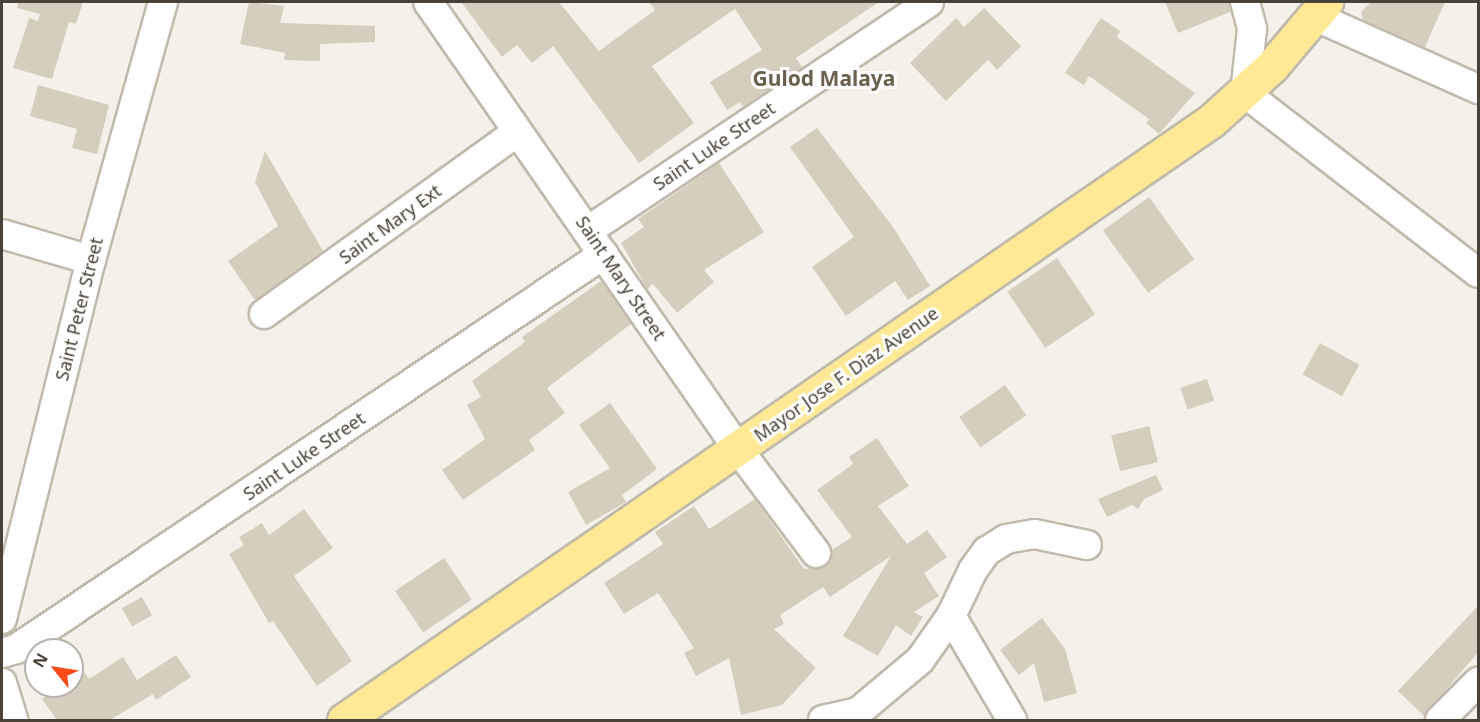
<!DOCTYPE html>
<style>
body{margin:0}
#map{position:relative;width:1480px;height:722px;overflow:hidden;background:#f4f2e8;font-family:"Noto Sans",sans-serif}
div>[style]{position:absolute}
.building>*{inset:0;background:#d6cebd;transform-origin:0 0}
.roads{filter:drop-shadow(2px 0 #c0baab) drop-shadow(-2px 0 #c0baab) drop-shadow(0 2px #c0baab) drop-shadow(0 -2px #c0baab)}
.minor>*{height:28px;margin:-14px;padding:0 14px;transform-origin:14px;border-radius:14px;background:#fff}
.major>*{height:33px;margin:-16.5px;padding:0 16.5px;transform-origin:16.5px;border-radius:16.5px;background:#ffe997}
span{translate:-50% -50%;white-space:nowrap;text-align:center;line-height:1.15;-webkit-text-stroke:6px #fff;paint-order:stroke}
.street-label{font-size:18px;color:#484237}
.quarter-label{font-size:21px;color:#6b614e;font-weight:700}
.frame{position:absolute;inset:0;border:3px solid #484237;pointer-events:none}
.north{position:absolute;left:24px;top:638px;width:60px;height:60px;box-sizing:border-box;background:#fff;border:2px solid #b6b3af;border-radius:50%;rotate:300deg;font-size:16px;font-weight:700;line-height:24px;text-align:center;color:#484237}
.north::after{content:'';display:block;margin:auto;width:21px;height:27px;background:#fc4b17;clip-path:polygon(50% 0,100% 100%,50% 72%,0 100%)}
</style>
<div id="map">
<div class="building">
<div style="clip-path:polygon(18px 2px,83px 2px,76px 24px,69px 22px,52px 79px,13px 68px,29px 18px,38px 21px,40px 14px,17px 8px)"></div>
<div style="clip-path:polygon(249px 2px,284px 6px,280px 23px,375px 26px,375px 42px,320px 44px,320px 61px,284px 60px,285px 53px,240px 44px)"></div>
<div style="clip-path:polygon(461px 2px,559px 2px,599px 51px,655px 10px,649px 2px,879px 2px,796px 58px,802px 67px,743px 107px,740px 102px,727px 110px,710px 82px,762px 50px,735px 9px,652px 66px,694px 123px,639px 163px,553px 46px,532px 63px,517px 45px,502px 57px)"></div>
<div style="clip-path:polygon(1165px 2px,1229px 2px,1230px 12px,1178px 33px)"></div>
<div style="clip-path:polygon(1371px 2px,1445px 2px,1425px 47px,1363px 20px,1361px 12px)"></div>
<div style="clip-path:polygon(984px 8px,1021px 46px,997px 70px,988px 60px,946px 101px,910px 63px,956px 18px,964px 27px)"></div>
<div style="clip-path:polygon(1101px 18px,1120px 31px,1117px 37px,1195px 93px,1159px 134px,1146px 123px,1149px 119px,1089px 76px,1084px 85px,1065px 73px)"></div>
<div style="clip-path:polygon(38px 85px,109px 105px,97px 154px,72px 148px,77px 129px,30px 116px)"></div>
<div style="clip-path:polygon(817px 128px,893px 227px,930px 286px,908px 300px,895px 281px,846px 316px,812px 267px,854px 237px,790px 147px)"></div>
<div style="clip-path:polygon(265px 151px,323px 251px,255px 300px,228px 261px,278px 226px,255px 182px)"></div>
<div style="clip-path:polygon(719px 163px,764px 232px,704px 270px,714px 282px,677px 313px,653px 284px,647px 289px,621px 243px,644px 227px,638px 219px)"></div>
<div style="left:1149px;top:197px;width:77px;height:57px;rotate:54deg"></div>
<div style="left:1057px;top:258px;width:68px;height:60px;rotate:56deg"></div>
<div style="clip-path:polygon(601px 281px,631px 324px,547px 388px,565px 413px,529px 440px,535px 450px,463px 500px,442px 470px,485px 439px,467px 405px,481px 397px,472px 381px,525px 342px,522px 337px)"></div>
<div style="left:1320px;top:343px;width:45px;height:36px;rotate:29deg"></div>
<div style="left:1207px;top:379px;width:23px;height:28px;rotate:72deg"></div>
<div style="left:1005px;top:385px;width:37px;height:56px;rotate:55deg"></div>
<div style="clip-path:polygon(610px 403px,657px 469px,622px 495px,626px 502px,586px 525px,568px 492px,610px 468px,579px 425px)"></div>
<div style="left:1149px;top:426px;width:37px;height:39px;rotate:76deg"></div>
<div style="clip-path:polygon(877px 438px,909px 486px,878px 506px,907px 544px,927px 530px,947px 557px,924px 573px,939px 596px,914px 612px,923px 617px,911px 636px,896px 625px,878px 656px,843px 636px,891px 556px,830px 597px,823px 587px,780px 615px,784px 624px,774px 629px,816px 668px,782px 705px,741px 715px,729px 658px,696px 676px,684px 653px,694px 648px,658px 593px,624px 614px,604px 583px,663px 544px,655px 532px,694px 506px,709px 529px,755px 499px,804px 569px,825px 566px,832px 550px,852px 537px,817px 490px,853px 464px,849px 457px)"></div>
<div style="clip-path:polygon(1156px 475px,1163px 490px,1144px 499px,1138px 509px,1132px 505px,1107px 517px,1098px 499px)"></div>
<div style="clip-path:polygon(304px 509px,333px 548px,294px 576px,352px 661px,317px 686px,273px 621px,269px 623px,229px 554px,244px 545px,239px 537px,262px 523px,269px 535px)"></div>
<div style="left:444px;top:558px;width:50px;height:59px;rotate:56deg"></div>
<div style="left:142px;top:597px;width:21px;height:23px;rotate:61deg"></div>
<div style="clip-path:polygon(1479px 605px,1479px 651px,1424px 716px,1398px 691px)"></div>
<div style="clip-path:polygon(1042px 618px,1065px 649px,1077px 693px,1044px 702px,1034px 663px,1019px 675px,1000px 650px)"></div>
<div style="clip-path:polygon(176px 655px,191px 677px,156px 700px,153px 694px,110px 720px,57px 720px,42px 699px,60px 686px,72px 686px,72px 678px,83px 670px,89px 679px,123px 657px,137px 680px)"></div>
</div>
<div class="roads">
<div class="minor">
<div style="left:428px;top:2px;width:544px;rotate:55.26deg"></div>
<div style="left:738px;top:449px;width:130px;rotate:53.1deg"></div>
<div style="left:1245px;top:2px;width:28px;rotate:75deg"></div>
<div style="left:1252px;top:29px;width:64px;rotate:96.2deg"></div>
<div style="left:1245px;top:93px;width:294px;rotate:37.7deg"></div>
<div style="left:1314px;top:16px;width:180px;rotate:24deg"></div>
<div style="left:589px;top:230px;width:409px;rotate:-33.8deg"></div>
<div style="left:2px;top:234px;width:93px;rotate:16.3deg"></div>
<div style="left:264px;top:314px;width:310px;rotate:-35.7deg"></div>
<div style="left:951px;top:616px;width:121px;rotate:59.6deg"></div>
<div style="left:2px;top:619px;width:370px;rotate:-76.1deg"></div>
<div style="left:91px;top:260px;width:268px;rotate:-74.4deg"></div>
<div style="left:2px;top:653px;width:15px;rotate:-16deg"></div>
<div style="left:16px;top:649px;width:708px;rotate:-33.89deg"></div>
<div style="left:2px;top:683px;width:39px;rotate:73deg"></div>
<div style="left:823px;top:720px;width:36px;rotate:-13deg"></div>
<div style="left:858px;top:712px;width:81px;rotate:-40deg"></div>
<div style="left:920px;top:660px;width:54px;rotate:-54.8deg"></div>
<div style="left:951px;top:616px;width:51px;rotate:-64.4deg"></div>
<div style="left:973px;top:570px;width:24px;rotate:-54deg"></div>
<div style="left:987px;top:551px;width:22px;rotate:-32deg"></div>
<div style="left:1006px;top:539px;width:29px;rotate:-10deg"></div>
<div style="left:1035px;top:534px;width:53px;rotate:11.9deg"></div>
<div style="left:1440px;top:720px;width:54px;rotate:-45deg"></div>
</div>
<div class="major">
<div style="left:344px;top:720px;width:1054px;rotate:-34.64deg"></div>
<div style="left:1211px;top:121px;width:82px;rotate:-42deg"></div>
<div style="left:1272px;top:66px;width:84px;rotate:-49.8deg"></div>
</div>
</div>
<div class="street-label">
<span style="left:714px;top:146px;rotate:-34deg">Saint Luke Street</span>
<span style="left:390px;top:224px;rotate:-36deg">Saint Mary Ext</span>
<span style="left:621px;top:278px;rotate:56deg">Saint Mary Street</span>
<span style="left:79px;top:309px;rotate:-76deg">Saint Peter Street</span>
<span style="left:846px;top:374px;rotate:-35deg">Mayor Jose F. Diaz Avenue</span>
<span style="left:304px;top:456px;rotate:-34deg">Saint Luke Street</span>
</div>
<div class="quarter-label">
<span style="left:824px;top:78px">Gulod Malaya</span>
</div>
<div class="frame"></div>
<div class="north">N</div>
</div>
